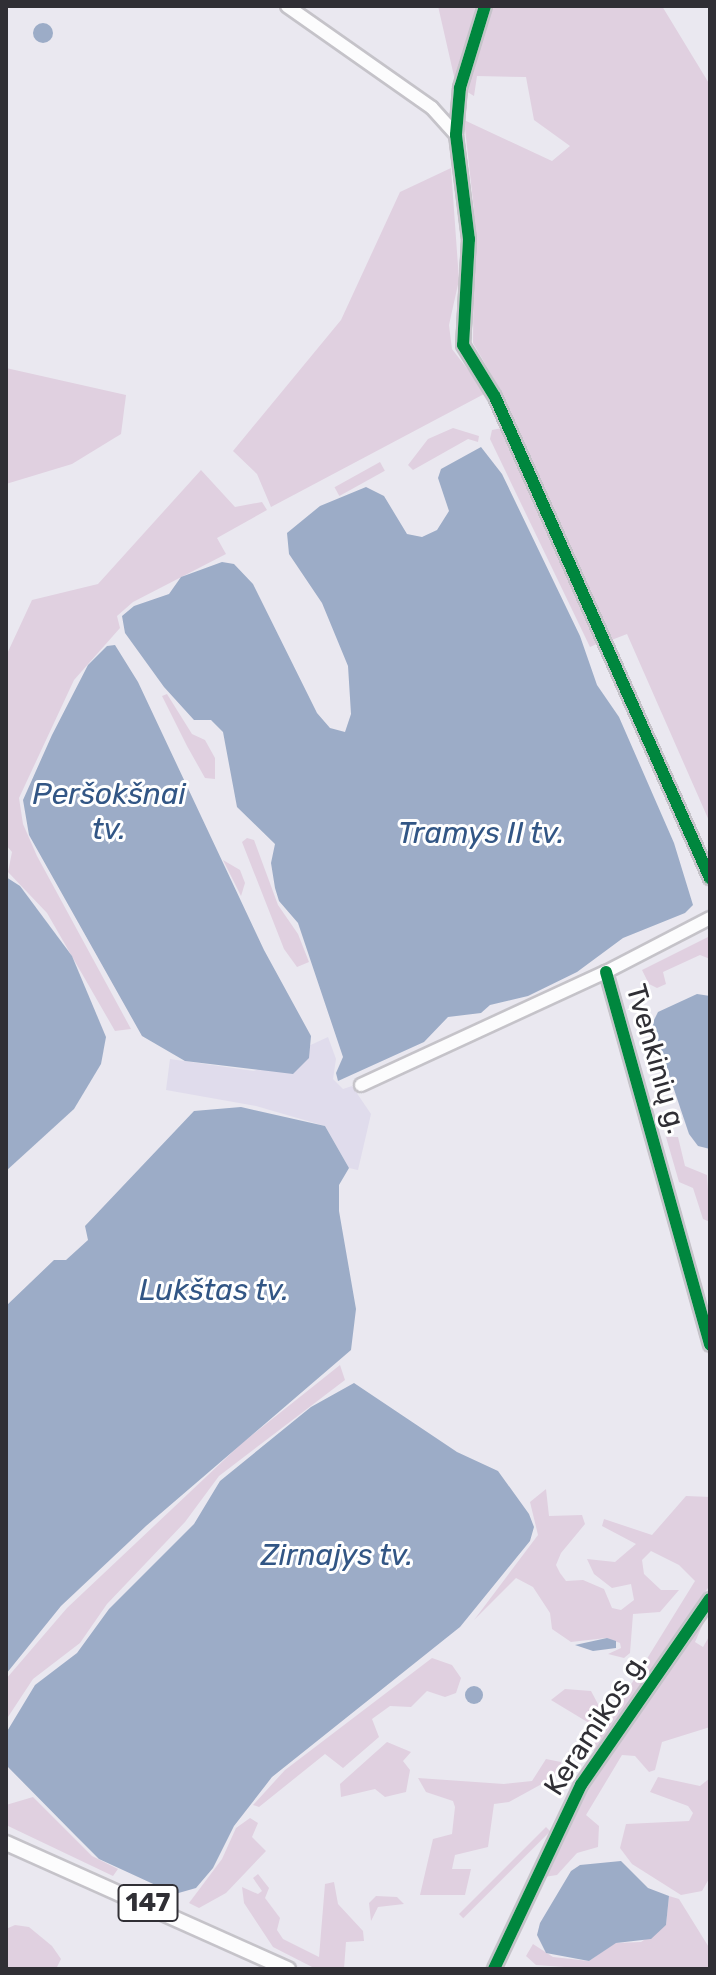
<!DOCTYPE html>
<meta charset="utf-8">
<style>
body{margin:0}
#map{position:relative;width:716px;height:1975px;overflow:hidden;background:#eae8f0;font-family:Rubik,sans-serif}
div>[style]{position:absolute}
.built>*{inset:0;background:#e0dcec}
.green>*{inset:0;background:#e0d0e0;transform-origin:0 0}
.water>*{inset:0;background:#9cacc7}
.round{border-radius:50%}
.stream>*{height:3px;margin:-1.5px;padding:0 1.5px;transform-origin:1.5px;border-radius:1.5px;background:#9cacc7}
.roads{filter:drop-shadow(2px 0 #c5c3c9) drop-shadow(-2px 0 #c5c3c9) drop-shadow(0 2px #c5c3c9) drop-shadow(0 -2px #c5c3c9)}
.minor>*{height:12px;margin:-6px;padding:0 6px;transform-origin:6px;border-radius:6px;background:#fcfcfd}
.major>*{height:14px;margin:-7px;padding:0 7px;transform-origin:7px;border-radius:7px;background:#fcfcfd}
.cycleway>*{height:12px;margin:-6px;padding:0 6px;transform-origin:6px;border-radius:6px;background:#00873e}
span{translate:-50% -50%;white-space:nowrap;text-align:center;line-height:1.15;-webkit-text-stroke:6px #fff;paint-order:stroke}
.shield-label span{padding:2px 6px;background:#fff;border:2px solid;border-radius:6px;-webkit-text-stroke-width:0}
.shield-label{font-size:26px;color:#302f35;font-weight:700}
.street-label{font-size:28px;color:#302f35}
.water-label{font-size:30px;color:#325685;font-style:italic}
.frame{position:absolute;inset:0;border:8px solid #302f35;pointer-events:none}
</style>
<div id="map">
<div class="built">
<div style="clip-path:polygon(328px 1037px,336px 1059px,333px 1079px,343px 1089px,352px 1086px,371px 1114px,358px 1170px,349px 1168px,325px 1126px,256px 1106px,166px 1090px,170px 1059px,254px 1071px)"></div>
</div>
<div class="green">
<div style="clip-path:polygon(438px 6px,662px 6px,710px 85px,710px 823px,627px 634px,609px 641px,501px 391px,473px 343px,474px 210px,464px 120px,552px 161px,570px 146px,534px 120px,526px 77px,477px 76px,474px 96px,456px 85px)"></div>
<div style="clip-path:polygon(451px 168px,459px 280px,449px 325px,452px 349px,486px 393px,271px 507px,257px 474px,233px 451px,341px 320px,400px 192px)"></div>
<div style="clip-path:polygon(6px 368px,126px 395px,121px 434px,72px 464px,6px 484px)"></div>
<div style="clip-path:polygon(453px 428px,479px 436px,478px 442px,468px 439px,413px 470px,408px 465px,428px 439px)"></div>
<div style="clip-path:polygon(502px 428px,599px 643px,590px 647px,490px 439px,492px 430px)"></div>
<div style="left:380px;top:462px;width:10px;height:52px;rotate:61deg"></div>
<div style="clip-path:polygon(201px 470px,235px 507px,262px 502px,267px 510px,217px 538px,226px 554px,133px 602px,117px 616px,120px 628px,74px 680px,19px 798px,23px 824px,37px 856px,131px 1029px,115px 1031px,47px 913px,8px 872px,12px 852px,6px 845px,6px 656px,32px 600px,98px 584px)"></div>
<div style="clip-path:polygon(167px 694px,192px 734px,205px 740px,215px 758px,215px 779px,205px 778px,187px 746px,162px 696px)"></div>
<div style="clip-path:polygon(247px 838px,254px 840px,278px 905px,298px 934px,309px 962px,297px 967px,284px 949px,242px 842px)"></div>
<div style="clip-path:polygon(223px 860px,240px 870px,245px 883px,241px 896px)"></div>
<div style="clip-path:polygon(710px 936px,710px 959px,700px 955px,663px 972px,666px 984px,657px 988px,649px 984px,642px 970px)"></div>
<div style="clip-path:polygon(666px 1137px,678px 1137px,685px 1166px,707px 1175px,710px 1222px,703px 1219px,693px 1188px,679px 1182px)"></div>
<div style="clip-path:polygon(340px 1365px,345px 1380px,219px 1476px,185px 1522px,107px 1604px,80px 1643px,33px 1679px,6px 1720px,6px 1679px,67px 1608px,242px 1443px)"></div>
<div style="clip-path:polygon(546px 1489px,549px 1516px,582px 1515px,585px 1524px,561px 1553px,556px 1565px,560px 1573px,566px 1581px,583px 1580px,604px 1589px,612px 1608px,621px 1610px,634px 1600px,631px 1584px,612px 1588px,594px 1574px,587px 1559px,615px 1562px,636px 1544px,602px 1526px,604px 1519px,652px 1535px,686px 1496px,710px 1497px,710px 1585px,594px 1752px,593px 1746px,695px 1581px,679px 1565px,651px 1551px,642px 1560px,644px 1574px,661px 1590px,679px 1590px,660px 1612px,633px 1614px,630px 1653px,624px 1658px,608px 1654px,621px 1648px,620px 1643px,606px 1638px,571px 1642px,552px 1629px,550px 1613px,533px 1587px,516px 1578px,474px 1620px,538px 1535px,530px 1502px)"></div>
<div style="clip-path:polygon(710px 1608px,695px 1642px,703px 1647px,710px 1635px,710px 1727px,662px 1742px,655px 1770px,649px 1772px,635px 1756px,622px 1755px,586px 1815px,599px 1826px,598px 1847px,577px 1853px,557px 1875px,544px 1877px,567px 1822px,604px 1762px)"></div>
<div style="clip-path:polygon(432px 1658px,452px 1665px,461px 1678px,456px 1693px,445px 1697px,427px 1691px,411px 1707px,390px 1706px,372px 1719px,379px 1737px,343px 1768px,325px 1754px,259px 1807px,253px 1805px,285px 1770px)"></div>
<div style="clip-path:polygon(565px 1689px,591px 1691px,599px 1706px,589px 1723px,551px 1700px)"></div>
<div style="clip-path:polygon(387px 1742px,411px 1752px,403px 1761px,410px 1770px,406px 1792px,385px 1797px,375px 1789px,341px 1797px,340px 1784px)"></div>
<div style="clip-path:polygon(546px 1759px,561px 1762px,560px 1774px,509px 1802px,494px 1804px,488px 1847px,455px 1855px,452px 1869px,471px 1869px,465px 1895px,420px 1895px,433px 1839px,452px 1834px,455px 1807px,453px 1801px,426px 1792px,418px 1778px,504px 1784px,532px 1781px)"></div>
<div style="clip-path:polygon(658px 1777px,700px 1786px,710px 1778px,710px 1877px,702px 1891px,681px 1895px,632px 1864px,620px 1848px,626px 1824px,689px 1821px,693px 1813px,688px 1806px,650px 1792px)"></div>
<div style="clip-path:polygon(33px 1797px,92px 1856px,118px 1869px,113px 1876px,6px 1825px,6px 1805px)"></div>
<div style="clip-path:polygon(250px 1818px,258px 1823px,252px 1837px,266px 1851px,226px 1893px,199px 1908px,189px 1903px,222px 1859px,236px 1828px)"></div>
<div style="left:546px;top:1827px;width:6px;height:123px;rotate:45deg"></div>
<div style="clip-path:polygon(258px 1874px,269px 1888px,265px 1898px,280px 1918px,277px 1930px,283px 1939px,319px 1957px,325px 1884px,334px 1882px,338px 1904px,363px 1931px,364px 1941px,346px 1942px,344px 1969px,316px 1969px,273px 1947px,244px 1903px,242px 1887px,258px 1894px,262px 1891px,253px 1878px)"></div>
<div style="clip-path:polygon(376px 1896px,397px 1897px,404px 1904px,378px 1907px,371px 1921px,369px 1903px)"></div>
<div style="clip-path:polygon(669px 1896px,679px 1899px,710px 1949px,710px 1968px,592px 1969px,536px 1965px,526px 1956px,533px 1944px,553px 1957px,589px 1961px,615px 1943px,641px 1942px,666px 1925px)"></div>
<div style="clip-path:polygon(15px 1925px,29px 1927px,52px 1946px,61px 1959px,56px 1969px,6px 1969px,6px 1929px)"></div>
</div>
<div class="water">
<div class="round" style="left:33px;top:23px;width:20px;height:20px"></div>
<div style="clip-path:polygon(481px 447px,502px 474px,580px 636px,597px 685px,619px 717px,674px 843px,693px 905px,685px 913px,623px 938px,577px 972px,528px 996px,490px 1005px,481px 1013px,448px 1017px,424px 1042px,338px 1081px,336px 1073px,343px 1057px,298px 923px,279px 901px,275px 888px,271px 863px,275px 844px,237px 807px,223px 732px,211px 720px,194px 720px,164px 687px,125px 633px,122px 616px,134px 606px,169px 594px,181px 577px,222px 562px,234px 564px,253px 584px,317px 713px,330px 728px,345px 732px,351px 714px,348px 666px,322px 603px,289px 554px,287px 533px,320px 506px,366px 487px,384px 496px,407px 534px,422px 537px,437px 530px,449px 511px,438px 478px,441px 469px)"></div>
<div style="clip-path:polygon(115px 645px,138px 682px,264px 950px,311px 1036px,309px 1058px,293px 1074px,185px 1061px,142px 1036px,29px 835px,23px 800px,52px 735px,88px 665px,107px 646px)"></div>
<div style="clip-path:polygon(6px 877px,20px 886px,72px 956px,106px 1037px,101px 1064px,74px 1109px,6px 1171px)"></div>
<div style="clip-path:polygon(697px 994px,710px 996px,710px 1149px,698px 1146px,689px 1134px,652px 1024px,658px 1012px)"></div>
<div style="clip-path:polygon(241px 1107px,325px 1126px,349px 1168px,339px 1185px,339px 1211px,356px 1309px,351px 1350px,146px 1526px,61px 1606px,6px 1674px,6px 1306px,54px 1260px,66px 1260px,88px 1240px,85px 1226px,194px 1111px)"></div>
<div style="clip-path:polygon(354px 1383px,457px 1452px,498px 1471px,529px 1514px,534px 1527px,530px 1541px,460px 1627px,272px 1777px,234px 1826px,213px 1868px,196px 1888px,175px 1894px,99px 1859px,76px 1836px,6px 1765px,6px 1733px,35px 1685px,77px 1653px,109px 1609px,194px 1524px,220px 1481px,311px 1407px)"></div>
<div style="clip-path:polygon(607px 1638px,616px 1641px,616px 1648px,593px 1651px,575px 1645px)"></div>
<div class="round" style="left:465px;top:1686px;width:18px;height:18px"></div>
<div style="clip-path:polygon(621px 1861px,648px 1888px,669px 1896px,666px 1925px,651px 1939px,616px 1943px,589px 1961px,546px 1953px,537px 1935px,540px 1923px,571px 1871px,580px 1865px)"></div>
</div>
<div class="stream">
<div style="left:458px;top:71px;width:48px;rotate:-71.9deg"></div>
</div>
<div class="roads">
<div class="minor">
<div style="left:287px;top:6px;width:177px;rotate:35.1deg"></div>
<div style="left:432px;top:108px;width:36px;rotate:48deg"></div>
<div style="left:485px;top:6px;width:86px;rotate:107deg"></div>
<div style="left:460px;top:88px;width:47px;rotate:94.9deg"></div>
<div style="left:456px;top:135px;width:105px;rotate:82.9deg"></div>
<div style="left:469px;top:239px;width:106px;rotate:93.2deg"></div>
<div style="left:463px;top:345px;width:61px;rotate:58.4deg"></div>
<div style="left:495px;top:397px;width:527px;rotate:65.92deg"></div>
<div style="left:606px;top:972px;width:387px;rotate:74.4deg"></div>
<div style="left:361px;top:1085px;width:270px;rotate:-24.8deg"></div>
<div style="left:606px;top:972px;width:117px;rotate:-27.4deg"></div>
<div style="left:494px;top:1969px;width:204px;rotate:-64.7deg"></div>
<div style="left:581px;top:1785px;width:226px;rotate:-55.3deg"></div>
</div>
<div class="major">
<div style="left:6px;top:1843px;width:309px;rotate:24.1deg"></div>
</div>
</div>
<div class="cycleway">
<div style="left:485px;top:6px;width:86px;rotate:107deg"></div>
<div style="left:460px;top:88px;width:47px;rotate:94.9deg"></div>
<div style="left:456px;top:135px;width:105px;rotate:82.9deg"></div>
<div style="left:469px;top:239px;width:106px;rotate:93.2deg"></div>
<div style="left:463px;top:345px;width:61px;rotate:58.4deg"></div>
<div style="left:495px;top:397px;width:527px;rotate:65.92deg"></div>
<div style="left:606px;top:972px;width:387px;rotate:74.4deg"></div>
<div style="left:494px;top:1969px;width:204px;rotate:-64.7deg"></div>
<div style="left:581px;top:1785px;width:226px;rotate:-55.3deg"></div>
</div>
<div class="shield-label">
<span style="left:148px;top:1903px">147</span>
</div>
<div class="street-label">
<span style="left:656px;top:1059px;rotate:74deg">Tvenkinių g.</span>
<span style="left:596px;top:1724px;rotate:-57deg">Keramikos g.</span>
</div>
<div class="water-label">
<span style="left:109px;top:811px">Peršokšnai<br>tv.</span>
<span style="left:481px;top:833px">Tramys II tv.</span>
<span style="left:214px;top:1290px">Lukštas tv.</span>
<span style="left:337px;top:1555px">Zirnajys tv.</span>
</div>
<div class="frame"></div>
</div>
